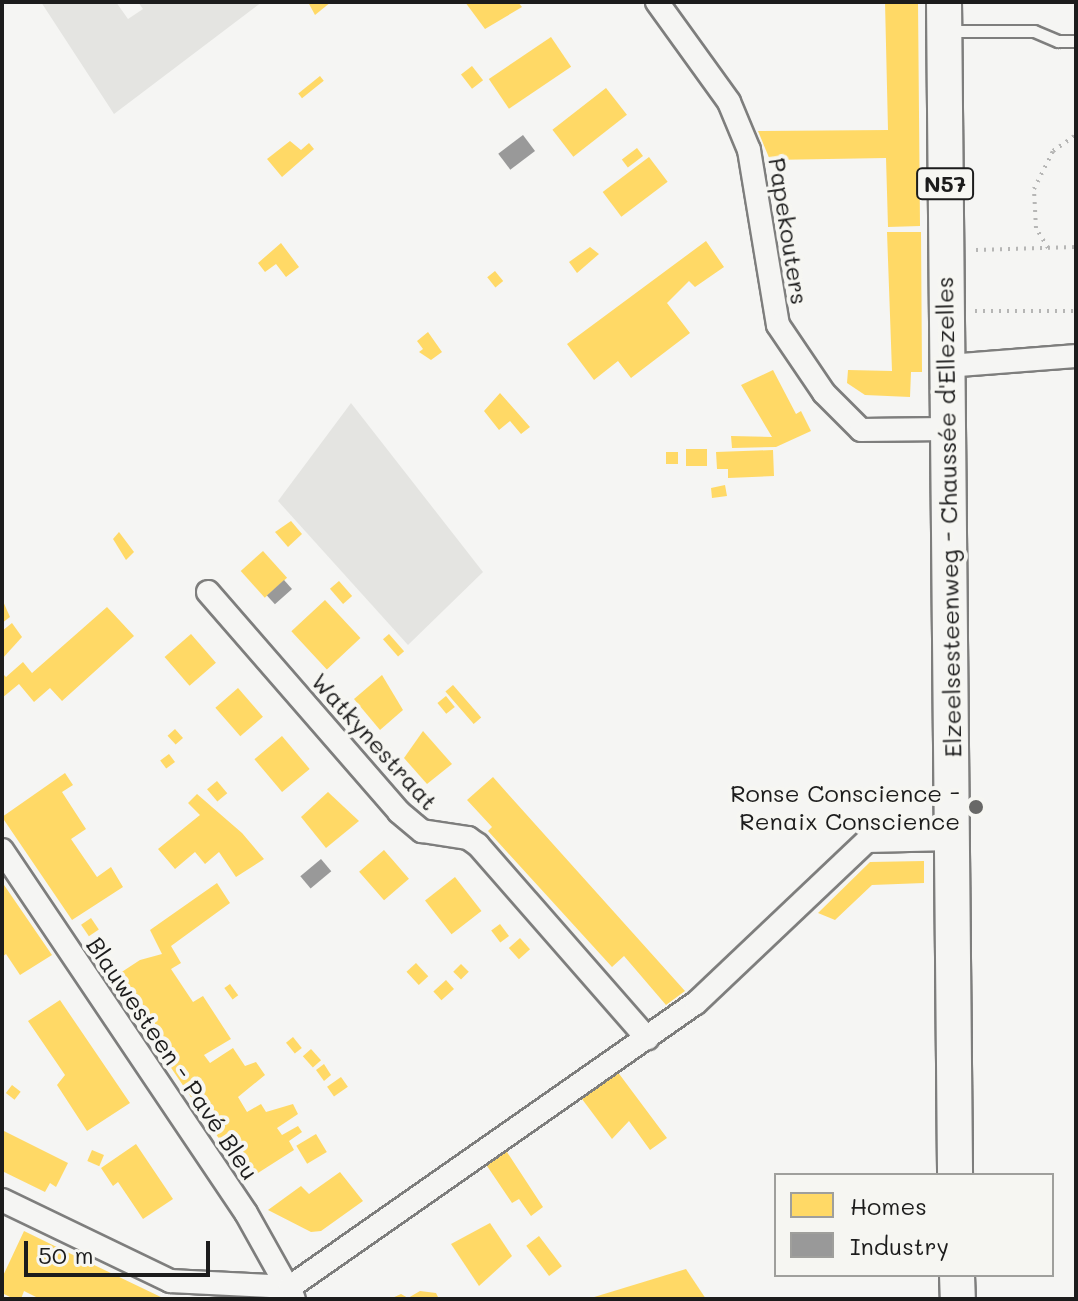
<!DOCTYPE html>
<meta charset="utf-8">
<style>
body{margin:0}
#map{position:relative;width:1078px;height:1301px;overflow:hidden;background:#f5f5f3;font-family:Mali,sans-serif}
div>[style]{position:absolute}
.green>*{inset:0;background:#e4e4e1}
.homes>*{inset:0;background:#ffd966;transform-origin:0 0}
.industry>*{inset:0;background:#999;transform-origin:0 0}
.path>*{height:4px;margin-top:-2px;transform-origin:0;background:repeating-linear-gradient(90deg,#b6b6b5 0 2px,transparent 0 8px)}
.roads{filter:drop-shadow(2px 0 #7e7e7d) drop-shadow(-2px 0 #7e7e7d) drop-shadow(0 2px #7e7e7d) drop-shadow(0 -2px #7e7e7d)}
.service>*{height:11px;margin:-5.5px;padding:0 5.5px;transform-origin:5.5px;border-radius:5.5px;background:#f5f5f3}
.minor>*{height:22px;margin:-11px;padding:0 11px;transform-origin:11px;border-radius:11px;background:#f5f5f3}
.primary>*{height:34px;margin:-17px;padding:0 17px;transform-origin:17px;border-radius:17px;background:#f5f5f3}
.dots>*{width:22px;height:22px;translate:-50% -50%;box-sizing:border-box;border:4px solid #f6f6f2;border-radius:50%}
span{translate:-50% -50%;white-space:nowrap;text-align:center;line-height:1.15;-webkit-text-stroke:8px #f6f6f2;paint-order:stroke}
.shield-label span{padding:2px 6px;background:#f6f6f2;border:2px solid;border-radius:6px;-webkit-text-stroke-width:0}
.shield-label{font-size:22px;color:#1c1c1c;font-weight:700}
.street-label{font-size:24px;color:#1c1c1c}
.poi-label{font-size:24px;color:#1c1c1c}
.right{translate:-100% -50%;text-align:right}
.frame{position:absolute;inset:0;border:4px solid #1c1c1c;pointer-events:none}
.legend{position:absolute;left:774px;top:1173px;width:280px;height:104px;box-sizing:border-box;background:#f6f6f2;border:2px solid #9f9f9c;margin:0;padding:10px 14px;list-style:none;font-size:24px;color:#1c1c1c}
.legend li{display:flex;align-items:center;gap:16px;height:40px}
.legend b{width:40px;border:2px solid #9f9f9c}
.scale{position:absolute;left:24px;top:1241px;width:186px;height:36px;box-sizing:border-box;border:4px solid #1c1c1c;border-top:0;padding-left:10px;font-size:24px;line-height:28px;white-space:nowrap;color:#1c1c1c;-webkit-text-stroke:6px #f6f6f2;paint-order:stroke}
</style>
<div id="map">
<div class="green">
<div style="clip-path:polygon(41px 2px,116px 2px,128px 19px,143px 9px,138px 2px,262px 2px,114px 114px)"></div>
<div style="clip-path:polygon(351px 403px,483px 572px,408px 645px,278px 501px)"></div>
</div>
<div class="homes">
<div style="clip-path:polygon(308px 2px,331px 2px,315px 15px)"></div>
<div style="clip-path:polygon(465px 2px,518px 2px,522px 7px,485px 29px)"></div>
<div style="clip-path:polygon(885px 2px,918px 2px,920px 226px,888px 227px,886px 158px,770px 160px,758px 131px,888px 130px)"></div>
<div style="left:551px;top:37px;width:36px;height:75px;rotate:56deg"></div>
<div style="left:472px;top:66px;width:18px;height:14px;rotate:52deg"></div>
<div style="left:320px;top:76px;width:6px;height:28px;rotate:51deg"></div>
<div style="left:606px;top:88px;width:34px;height:68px;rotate:52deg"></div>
<div style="clip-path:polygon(290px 141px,301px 150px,309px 143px,314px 149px,282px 177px,267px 159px)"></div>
<div style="left:637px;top:148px;width:10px;height:19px;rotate:53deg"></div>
<div style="left:649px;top:157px;width:31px;height:58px;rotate:53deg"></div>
<div style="clip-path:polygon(887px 232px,921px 232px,922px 372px,911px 372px,910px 397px,865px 395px,847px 383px,848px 370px,892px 371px)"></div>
<div style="clip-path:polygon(706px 241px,724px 267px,695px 287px,689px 281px,667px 303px,690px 333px,631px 378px,618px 361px,594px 380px,567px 344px)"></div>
<div style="clip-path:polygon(281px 243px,299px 267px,286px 277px,276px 264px,265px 272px,258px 263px)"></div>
<div style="clip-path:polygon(590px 247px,599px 254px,577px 273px,569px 262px)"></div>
<div style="left:495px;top:271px;width:13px;height:10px;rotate:51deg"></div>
<div style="clip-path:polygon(428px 332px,442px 352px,431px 360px,419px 352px,423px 349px,417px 341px)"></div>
<div style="clip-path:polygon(773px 370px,796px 414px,801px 411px,811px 431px,776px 447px,732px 448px,731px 436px,772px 437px,741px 385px)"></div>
<div style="clip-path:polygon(500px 393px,530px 427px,521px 434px,510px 421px,499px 430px,484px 411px)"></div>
<div style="left:686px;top:449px;width:21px;height:17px"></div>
<div style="clip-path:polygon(773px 450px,774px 476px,728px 478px,728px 469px,717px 469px,716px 452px)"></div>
<div style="left:666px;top:452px;width:12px;height:12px"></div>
<div style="clip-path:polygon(725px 485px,727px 496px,712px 498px,711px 488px)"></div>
<div style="clip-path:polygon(291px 521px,302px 534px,288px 547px,275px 532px)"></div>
<div style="clip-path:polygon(119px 532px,134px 552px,126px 560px,113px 539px)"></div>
<div style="left:263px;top:551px;width:36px;height:30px;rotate:48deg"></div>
<div style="left:339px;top:581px;width:20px;height:12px;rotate:49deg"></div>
<div style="clip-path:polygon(2px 599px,10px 617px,2px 623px)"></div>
<div style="left:325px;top:600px;width:52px;height:46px;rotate:47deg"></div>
<div style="clip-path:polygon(107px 607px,134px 636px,62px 701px,50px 688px,34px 702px,19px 684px,2px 698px,2px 673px,6px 677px,23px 662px,32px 673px)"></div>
<div style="clip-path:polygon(12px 623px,22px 637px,2px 659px,2px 631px)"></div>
<div style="left:191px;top:634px;width:38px;height:35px;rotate:49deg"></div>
<div style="left:389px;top:634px;width:23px;height:8px;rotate:49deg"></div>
<div style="clip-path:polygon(382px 675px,403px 710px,380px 730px,354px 699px)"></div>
<div style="left:453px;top:685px;width:43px;height:10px;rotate:49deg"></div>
<div style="left:238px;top:688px;width:38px;height:30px;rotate:49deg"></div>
<div style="left:446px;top:696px;width:14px;height:11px;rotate:51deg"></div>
<div style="left:175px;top:729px;width:12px;height:10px;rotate:48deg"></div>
<div style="clip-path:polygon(423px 731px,452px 764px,427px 784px,404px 758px)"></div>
<div style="left:282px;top:736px;width:43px;height:36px;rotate:50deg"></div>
<div style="left:169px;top:754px;width:10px;height:11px;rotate:53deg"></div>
<div style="clip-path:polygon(65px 773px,73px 785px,62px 792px,86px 829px,71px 839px,97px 877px,111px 867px,123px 887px,72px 920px,2px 817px)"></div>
<div style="clip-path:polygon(493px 777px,517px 804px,685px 991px,666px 1005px,624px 956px,612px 967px,488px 831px,492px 827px,467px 800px)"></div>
<div style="left:217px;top:781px;width:16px;height:13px;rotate:50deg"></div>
<div style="clip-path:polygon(328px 792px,359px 821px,326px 848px,301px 817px)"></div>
<div style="clip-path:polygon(197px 794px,242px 833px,264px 859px,236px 877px,219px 852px,205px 864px,195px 852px,175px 869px,158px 849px,200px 815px,188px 803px)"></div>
<div style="left:384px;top:850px;width:38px;height:33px;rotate:49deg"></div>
<div style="clip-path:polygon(924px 861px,924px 883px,872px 885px,835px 920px,818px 913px,870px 862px)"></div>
<div style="left:455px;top:877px;width:43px;height:38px;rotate:52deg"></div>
<div style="clip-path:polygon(2px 882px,52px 955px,20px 975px,6px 954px,2px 957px)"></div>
<div style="clip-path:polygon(217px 883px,230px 903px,171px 946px,181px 963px,171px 969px,193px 1002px,203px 996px,231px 1039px,204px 1055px,210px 1063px,233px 1048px,245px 1066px,256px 1062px,265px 1075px,238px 1097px,247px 1112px,261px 1104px,266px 1112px,293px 1104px,298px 1114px,277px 1128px,282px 1135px,298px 1126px,302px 1132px,289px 1141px,294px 1150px,247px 1180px,111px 979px,140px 960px,162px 954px,150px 930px)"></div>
<div style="left:91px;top:918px;width:14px;height:12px;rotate:56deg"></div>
<div style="left:500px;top:924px;width:15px;height:11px;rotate:53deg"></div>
<div style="left:520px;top:938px;width:15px;height:15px;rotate:48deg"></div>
<div style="left:416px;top:963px;width:18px;height:13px;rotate:47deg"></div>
<div style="left:461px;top:964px;width:11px;height:11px;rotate:45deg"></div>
<div style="left:446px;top:980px;width:12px;height:17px;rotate:48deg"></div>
<div style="left:230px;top:984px;width:14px;height:7px;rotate:54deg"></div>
<div style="clip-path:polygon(60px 1000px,130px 1103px,87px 1131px,57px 1085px,65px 1075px,28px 1021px)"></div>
<div style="left:293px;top:1037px;width:14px;height:9px;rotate:51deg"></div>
<div style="left:311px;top:1049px;width:15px;height:11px;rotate:48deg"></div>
<div style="clip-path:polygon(324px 1064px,331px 1075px,324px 1081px,316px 1070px)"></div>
<div style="clip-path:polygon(617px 1071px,667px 1138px,650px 1150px,629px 1121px,612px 1139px,579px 1095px)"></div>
<div style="left:341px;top:1077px;width:12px;height:17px;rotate:55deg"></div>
<div style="left:12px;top:1085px;width:11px;height:10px;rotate:38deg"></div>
<div style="clip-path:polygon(2px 1130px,68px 1163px,56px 1187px,50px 1183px,45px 1192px,2px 1171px)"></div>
<div style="left:316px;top:1134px;width:21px;height:23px;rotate:59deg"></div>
<div style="clip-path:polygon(136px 1144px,173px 1199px,143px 1219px,118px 1182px,113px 1186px,101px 1168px)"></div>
<div style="clip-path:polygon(505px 1149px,543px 1207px,531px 1216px,519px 1199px,512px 1203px,485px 1163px)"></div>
<div style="left:92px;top:1150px;width:13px;height:12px;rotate:23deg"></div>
<div style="clip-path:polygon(340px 1172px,363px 1201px,321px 1231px,311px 1232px,268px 1210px,301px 1186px,309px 1194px)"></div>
<div style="clip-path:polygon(490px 1223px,512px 1256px,479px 1286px,451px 1244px)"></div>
<div style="clip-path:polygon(24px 1231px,67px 1252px,165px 1299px,40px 1299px,24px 1291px,21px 1299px,14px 1299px,2px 1293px,2px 1278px)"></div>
<div style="left:539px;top:1236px;width:38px;height:16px;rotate:53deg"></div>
<div style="clip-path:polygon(686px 1269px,706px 1299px,591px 1299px,591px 1298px)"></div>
<div style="clip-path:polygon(420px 1291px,436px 1293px,439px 1299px,390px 1299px,401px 1294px,408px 1298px)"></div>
</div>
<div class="industry">
<div style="left:523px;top:135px;width:20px;height:31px;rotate:53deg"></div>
<div style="left:284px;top:580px;width:12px;height:23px;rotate:48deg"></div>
<div style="left:321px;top:859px;width:16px;height:27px;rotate:50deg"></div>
</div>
<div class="path">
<div style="left:1048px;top:248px;width:23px;rotate:-121deg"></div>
<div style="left:1036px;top:228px;width:39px;rotate:-93deg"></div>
<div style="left:1034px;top:189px;width:42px;rotate:-63.4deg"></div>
<div style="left:1053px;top:151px;width:28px;rotate:-35deg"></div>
<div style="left:976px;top:250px;width:100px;rotate:-1.7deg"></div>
<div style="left:975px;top:311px;width:101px"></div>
</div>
<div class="roads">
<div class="service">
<div style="left:947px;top:31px;width:87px"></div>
<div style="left:1034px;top:31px;width:26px;rotate:23deg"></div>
<div style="left:1058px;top:41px;width:18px"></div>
</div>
<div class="minor">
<div style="left:657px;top:2px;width:123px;rotate:54.2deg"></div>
<div style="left:729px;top:102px;width:52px;rotate:67.4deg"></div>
<div style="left:749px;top:150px;width:177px;rotate:80.6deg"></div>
<div style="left:778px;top:325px;width:82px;rotate:55.9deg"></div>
<div style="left:824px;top:393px;width:52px;rotate:45deg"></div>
<div style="left:861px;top:430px;width:85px;rotate:-0.7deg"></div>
<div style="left:947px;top:366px;width:129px;rotate:-4.4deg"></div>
<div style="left:208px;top:592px;width:291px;rotate:49deg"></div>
<div style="left:399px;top:812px;width:30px;rotate:40deg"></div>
<div style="left:422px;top:831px;width:47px;rotate:8.7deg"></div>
<div style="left:468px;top:838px;width:12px;rotate:35deg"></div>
<div style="left:478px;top:845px;width:257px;rotate:48.8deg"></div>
<div style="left:2px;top:850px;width:437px;rotate:56.1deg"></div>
<div style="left:246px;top:1213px;width:98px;rotate:60.8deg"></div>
<div style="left:2px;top:1200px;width:187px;rotate:25.7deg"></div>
<div style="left:170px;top:1281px;width:120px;rotate:2.9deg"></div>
<div style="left:290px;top:1287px;width:495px;rotate:-35deg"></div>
<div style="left:696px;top:1003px;width:236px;rotate:-43.5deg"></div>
<div style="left:867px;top:841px;width:85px;rotate:-1.3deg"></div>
</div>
<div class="primary">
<div style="left:944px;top:2px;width:1173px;rotate:89.46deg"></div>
<div style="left:957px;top:1275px;width:24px;rotate:88deg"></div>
</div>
</div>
<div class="dots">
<div style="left:976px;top:807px;background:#686867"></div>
</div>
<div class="shield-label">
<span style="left:945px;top:184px">N57</span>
</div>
<div class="street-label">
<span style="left:789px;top:231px;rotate:81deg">Papekouters</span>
<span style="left:948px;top:517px;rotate:-91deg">Elzeelsesteenweg - Chaussée d'Ellezelles</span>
<span style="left:375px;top:741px;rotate:48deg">Watkynestraat</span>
<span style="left:173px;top:1058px;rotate:56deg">Blauwesteen - Pavé Bleu</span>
</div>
<div class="poi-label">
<span class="right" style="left:960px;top:807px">Ronse Conscience -<br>Renaix Conscience</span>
</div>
<div class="frame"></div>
<ul class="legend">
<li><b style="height:22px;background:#ffd966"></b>Homes</li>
<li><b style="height:22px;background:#999"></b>Industry</li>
</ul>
<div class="scale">50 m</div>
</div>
